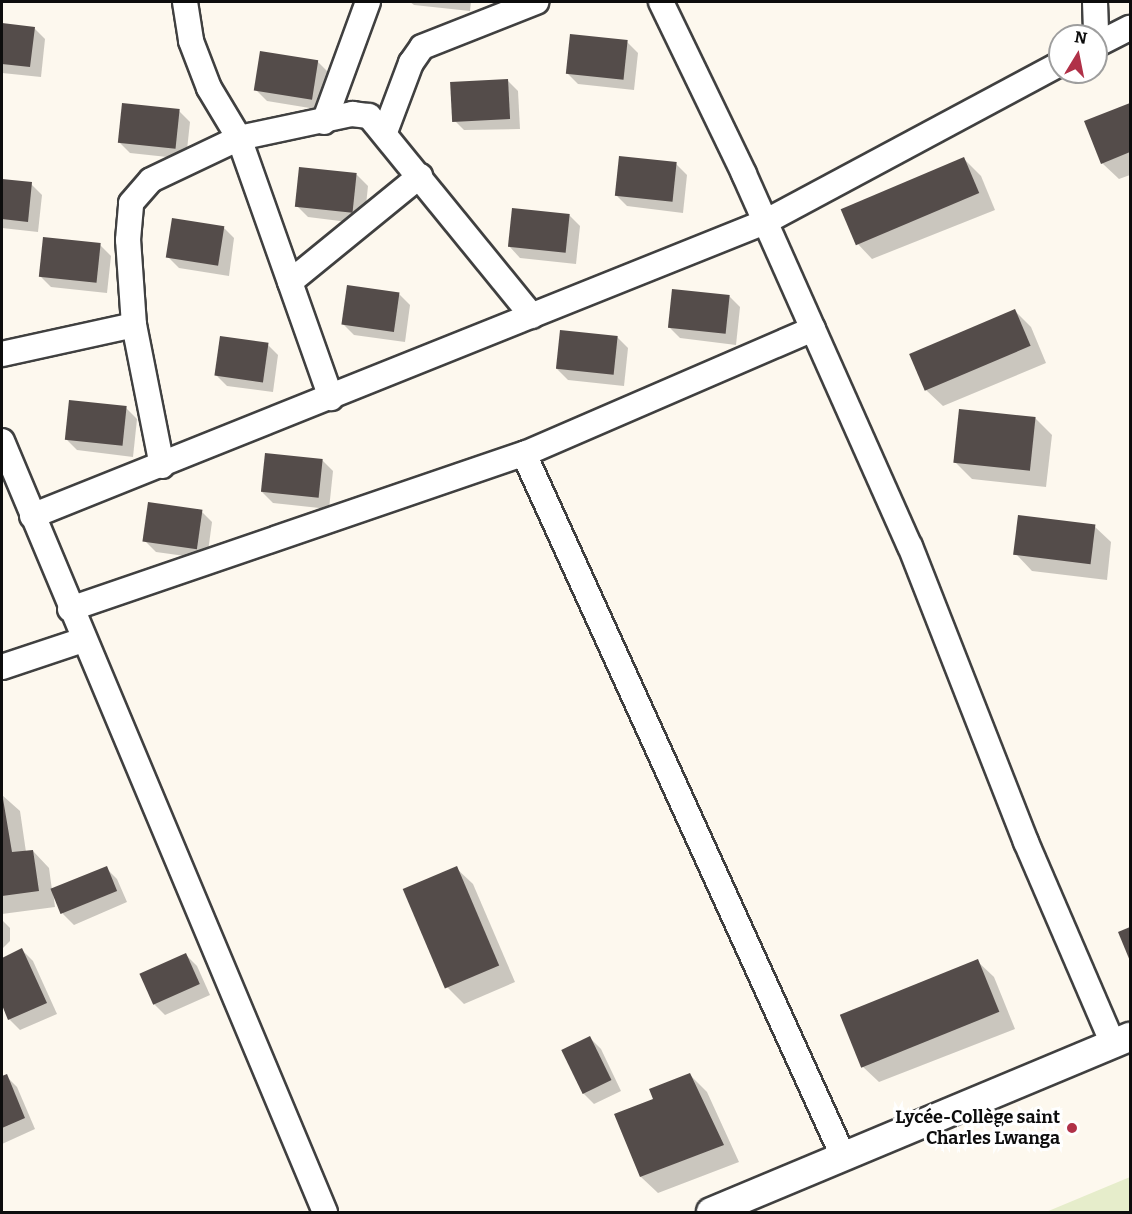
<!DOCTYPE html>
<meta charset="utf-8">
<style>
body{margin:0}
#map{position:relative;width:1132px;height:1214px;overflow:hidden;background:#fdf8ee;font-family:Bitter,serif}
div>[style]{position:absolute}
.pitch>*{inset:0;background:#e6edcb}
.shadow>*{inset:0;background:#0003}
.building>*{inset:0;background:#544c4a;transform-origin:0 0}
.roads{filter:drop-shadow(2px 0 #404040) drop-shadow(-2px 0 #404040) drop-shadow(0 2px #404040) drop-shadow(0 -2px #404040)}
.minor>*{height:24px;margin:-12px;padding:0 12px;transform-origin:12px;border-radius:12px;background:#fff}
.tertiary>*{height:28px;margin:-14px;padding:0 14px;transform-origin:14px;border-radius:14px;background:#fff}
.dots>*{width:16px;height:16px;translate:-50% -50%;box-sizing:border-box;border:3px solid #fff;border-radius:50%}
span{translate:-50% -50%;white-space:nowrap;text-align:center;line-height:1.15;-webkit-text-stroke:6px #fff;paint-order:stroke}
.poi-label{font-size:18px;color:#0d0d0d;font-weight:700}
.right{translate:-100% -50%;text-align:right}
.frame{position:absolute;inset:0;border:3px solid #0d0d0d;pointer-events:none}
.north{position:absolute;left:1048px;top:24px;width:60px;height:60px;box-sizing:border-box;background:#fff;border:2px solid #9e9e9e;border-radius:50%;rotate:10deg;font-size:16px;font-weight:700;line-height:24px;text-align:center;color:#0d0d0d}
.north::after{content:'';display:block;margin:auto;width:21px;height:27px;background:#b03148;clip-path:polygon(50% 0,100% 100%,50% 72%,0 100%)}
</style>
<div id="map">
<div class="pitch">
<div style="clip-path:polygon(1130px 1177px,1130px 1212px,1046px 1212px)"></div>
</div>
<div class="shadow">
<div style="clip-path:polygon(410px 2px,471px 2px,470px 11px,414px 5px)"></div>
<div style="clip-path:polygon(2px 25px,34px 28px,45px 39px,41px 77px,2px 73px)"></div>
<div style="clip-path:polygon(627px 42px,638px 53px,634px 90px,578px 84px,567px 73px)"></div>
<div style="clip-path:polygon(317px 61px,328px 72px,322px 110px,267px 101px,256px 90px)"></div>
<div style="clip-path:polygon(507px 80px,518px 91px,520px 129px,464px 130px,453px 119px)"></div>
<div style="clip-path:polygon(1130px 105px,1130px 175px,1119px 179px,1102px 163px,1086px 122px)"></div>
<div style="clip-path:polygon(179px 111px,190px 122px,186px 159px,130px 153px,119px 142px)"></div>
<div style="clip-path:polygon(964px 159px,981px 176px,995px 210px,872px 259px,856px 242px)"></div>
<div style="clip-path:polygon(676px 164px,687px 175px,683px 213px,627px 206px,616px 195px)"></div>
<div style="clip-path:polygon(357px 175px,368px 186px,364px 224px,308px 217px,297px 206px)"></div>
<div style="clip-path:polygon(2px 181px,31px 184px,42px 195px,38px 232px,2px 228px)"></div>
<div style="clip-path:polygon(569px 215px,580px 226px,576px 264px,520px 258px,509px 246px)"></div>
<div style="clip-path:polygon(223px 227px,234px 238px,229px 276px,179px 268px,168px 257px)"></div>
<div style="clip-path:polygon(100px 245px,111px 256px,107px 293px,51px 287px,40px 276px)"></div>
<div style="clip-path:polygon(399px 294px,410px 305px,405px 342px,354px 335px,343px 324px)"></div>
<div style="clip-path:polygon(729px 296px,740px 307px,736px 345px,680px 338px,669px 327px)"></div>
<div style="clip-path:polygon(1015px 311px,1031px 327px,1046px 363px,943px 406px,926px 390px,911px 354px)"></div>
<div style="clip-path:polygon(617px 337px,628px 348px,624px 386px,568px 380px,557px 369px)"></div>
<div style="clip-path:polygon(267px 344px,278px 355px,273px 392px,227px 386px,216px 375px)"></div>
<div style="clip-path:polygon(126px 408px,137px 419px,133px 457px,77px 450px,66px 439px)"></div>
<div style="clip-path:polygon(1035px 418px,1052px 435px,1046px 487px,972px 479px,955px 462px)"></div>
<div style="clip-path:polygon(322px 460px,333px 471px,329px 509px,273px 503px,262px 492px)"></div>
<div style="clip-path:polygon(201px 511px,212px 522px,207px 559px,156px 552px,145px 541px)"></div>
<div style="clip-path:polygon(1094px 526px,1111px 542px,1107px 580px,1032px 571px,1016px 554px)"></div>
<div style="clip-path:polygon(2px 795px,20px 811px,26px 852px,33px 851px,49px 868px,52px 890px,106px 868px,117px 879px,127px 902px,74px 925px,63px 914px,53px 892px,55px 907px,2px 914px)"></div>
<div style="clip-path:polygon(456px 868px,473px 884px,515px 982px,464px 1004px,447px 987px)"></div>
<div style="clip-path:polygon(2px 920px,10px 928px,10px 941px,2px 949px)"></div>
<div style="clip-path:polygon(22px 950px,33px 961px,57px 1014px,20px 1030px,9px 1019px,2px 1002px,2px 959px)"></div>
<div style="clip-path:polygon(186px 955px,197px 966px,210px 995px,165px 1015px,154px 1004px)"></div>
<div style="clip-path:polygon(977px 961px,994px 977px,1015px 1029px,879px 1082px,862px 1066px)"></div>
<div style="clip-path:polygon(590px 1038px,601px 1049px,621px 1091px,594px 1104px,583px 1093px,563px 1051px)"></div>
<div style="clip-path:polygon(690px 1075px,707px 1092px,739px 1162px,658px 1193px,641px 1177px,616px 1114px,655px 1100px)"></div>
<div style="clip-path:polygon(6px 1076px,17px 1087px,35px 1129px,2px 1144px,2px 1078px)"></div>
</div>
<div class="building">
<div style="clip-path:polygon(2px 23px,35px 27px,30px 67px,2px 64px)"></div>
<div style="left:570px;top:34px;width:58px;height:40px;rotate:6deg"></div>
<div style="left:260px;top:51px;width:59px;height:40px;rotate:9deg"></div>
<div style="left:508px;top:79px;width:40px;height:58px;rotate:87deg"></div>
<div style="left:122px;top:103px;width:58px;height:40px;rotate:6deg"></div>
<div style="clip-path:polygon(1130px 103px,1130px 152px,1101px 164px,1084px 121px)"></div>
<div style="left:619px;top:156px;width:58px;height:40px;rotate:6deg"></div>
<div style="left:964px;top:157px;width:39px;height:134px;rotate:67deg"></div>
<div style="left:299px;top:167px;width:58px;height:40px;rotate:6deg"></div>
<div style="clip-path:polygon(2px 179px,32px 182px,28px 222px,2px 219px)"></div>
<div style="left:512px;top:208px;width:58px;height:39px;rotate:6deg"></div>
<div style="left:172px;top:218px;width:53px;height:40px;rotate:9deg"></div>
<div style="left:43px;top:237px;width:58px;height:40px;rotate:6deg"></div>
<div style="left:347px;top:285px;width:53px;height:40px;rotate:8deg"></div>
<div style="left:672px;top:289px;width:58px;height:39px;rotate:6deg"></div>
<div style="left:1015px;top:309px;width:40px;height:115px;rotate:67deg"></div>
<div style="left:560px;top:330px;width:58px;height:39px;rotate:6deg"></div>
<div style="left:220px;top:336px;width:49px;height:40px;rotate:8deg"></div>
<div style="left:69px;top:400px;width:58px;height:40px;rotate:6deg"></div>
<div style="left:959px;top:409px;width:77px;height:54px;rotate:6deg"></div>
<div style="left:265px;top:453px;width:58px;height:39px;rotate:6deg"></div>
<div style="left:148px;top:502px;width:55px;height:40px;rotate:8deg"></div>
<div style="left:1018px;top:515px;width:78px;height:40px;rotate:7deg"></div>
<div style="clip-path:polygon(2px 793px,12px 852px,33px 850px,39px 891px,2px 896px)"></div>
<div style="left:107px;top:866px;width:27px;height:61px;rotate:68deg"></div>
<div style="left:457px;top:866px;width:108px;height:59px;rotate:67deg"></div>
<div style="clip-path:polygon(1130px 927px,1130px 961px,1118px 932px)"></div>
<div style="clip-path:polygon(22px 948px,47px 1003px,8px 1020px,2px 1005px,2px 958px)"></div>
<div style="left:186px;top:953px;width:34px;height:51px;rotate:66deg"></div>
<div style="left:978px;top:959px;width:57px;height:149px;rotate:68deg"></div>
<div style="left:590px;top:1036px;width:49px;height:32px;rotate:64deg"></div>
<div style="clip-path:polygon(690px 1073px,724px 1145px,640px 1177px,614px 1114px,653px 1099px,649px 1089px)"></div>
<div style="clip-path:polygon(7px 1074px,25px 1118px,2px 1128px,2px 1076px)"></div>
</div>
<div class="roads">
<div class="minor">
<div style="left:185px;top:2px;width:39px;rotate:81deg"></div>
<div style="left:191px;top:41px;width:50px;rotate:69deg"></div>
<div style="left:209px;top:88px;width:58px;rotate:59deg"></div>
<div style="left:239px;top:138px;width:276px;rotate:70.5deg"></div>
<div style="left:661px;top:2px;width:191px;rotate:64.2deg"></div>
<div style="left:744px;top:174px;width:407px;rotate:66deg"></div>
<div style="left:910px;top:546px;width:318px;rotate:68.6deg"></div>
<div style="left:1026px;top:842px;width:220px;rotate:66.7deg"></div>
<div style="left:1095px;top:2px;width:34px;rotate:88deg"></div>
<div style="left:1096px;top:45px;width:38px;rotate:-27deg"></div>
<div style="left:324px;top:122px;width:128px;rotate:-69.9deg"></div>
<div style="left:385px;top:132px;width:74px;rotate:-69.4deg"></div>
<div style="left:411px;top:63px;width:19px;rotate:-55deg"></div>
<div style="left:422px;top:47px;width:123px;rotate:-21.5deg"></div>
<div style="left:290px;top:282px;width:168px;rotate:-39.2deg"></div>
<div style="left:2px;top:354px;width:135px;rotate:-12.4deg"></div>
<div style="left:2px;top:441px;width:836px;rotate:67.27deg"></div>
<div style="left:524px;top:454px;width:773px;rotate:65.56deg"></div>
<div style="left:162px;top:466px;width:144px;rotate:-101.2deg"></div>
<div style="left:134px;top:325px;width:85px;rotate:-94deg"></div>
<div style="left:128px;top:240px;width:37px;rotate:-85deg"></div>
<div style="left:131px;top:203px;width:30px;rotate:-49deg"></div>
<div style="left:151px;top:180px;width:98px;rotate:-25.5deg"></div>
<div style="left:239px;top:138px;width:116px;rotate:-12deg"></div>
<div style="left:352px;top:114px;width:17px;rotate:7deg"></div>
<div style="left:369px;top:116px;width:258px;rotate:50.8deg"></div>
<div style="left:32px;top:516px;width:790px;rotate:-21.86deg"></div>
<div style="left:765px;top:222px;width:335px;rotate:-28.2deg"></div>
<div style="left:70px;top:609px;width:480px;rotate:-18.9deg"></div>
<div style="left:524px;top:454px;width:315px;rotate:-23.4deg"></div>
<div style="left:2px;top:667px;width:85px;rotate:-18.4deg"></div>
</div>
<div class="tertiary">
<div style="left:711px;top:1212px;width:454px;rotate:-22.7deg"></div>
</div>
</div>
<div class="dots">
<div style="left:1072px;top:1128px;background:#b03148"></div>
</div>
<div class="poi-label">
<span class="right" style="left:1060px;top:1128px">Lycée-Collège saint<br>Charles Lwanga</span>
</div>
<div class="frame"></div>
<div class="north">N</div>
</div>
